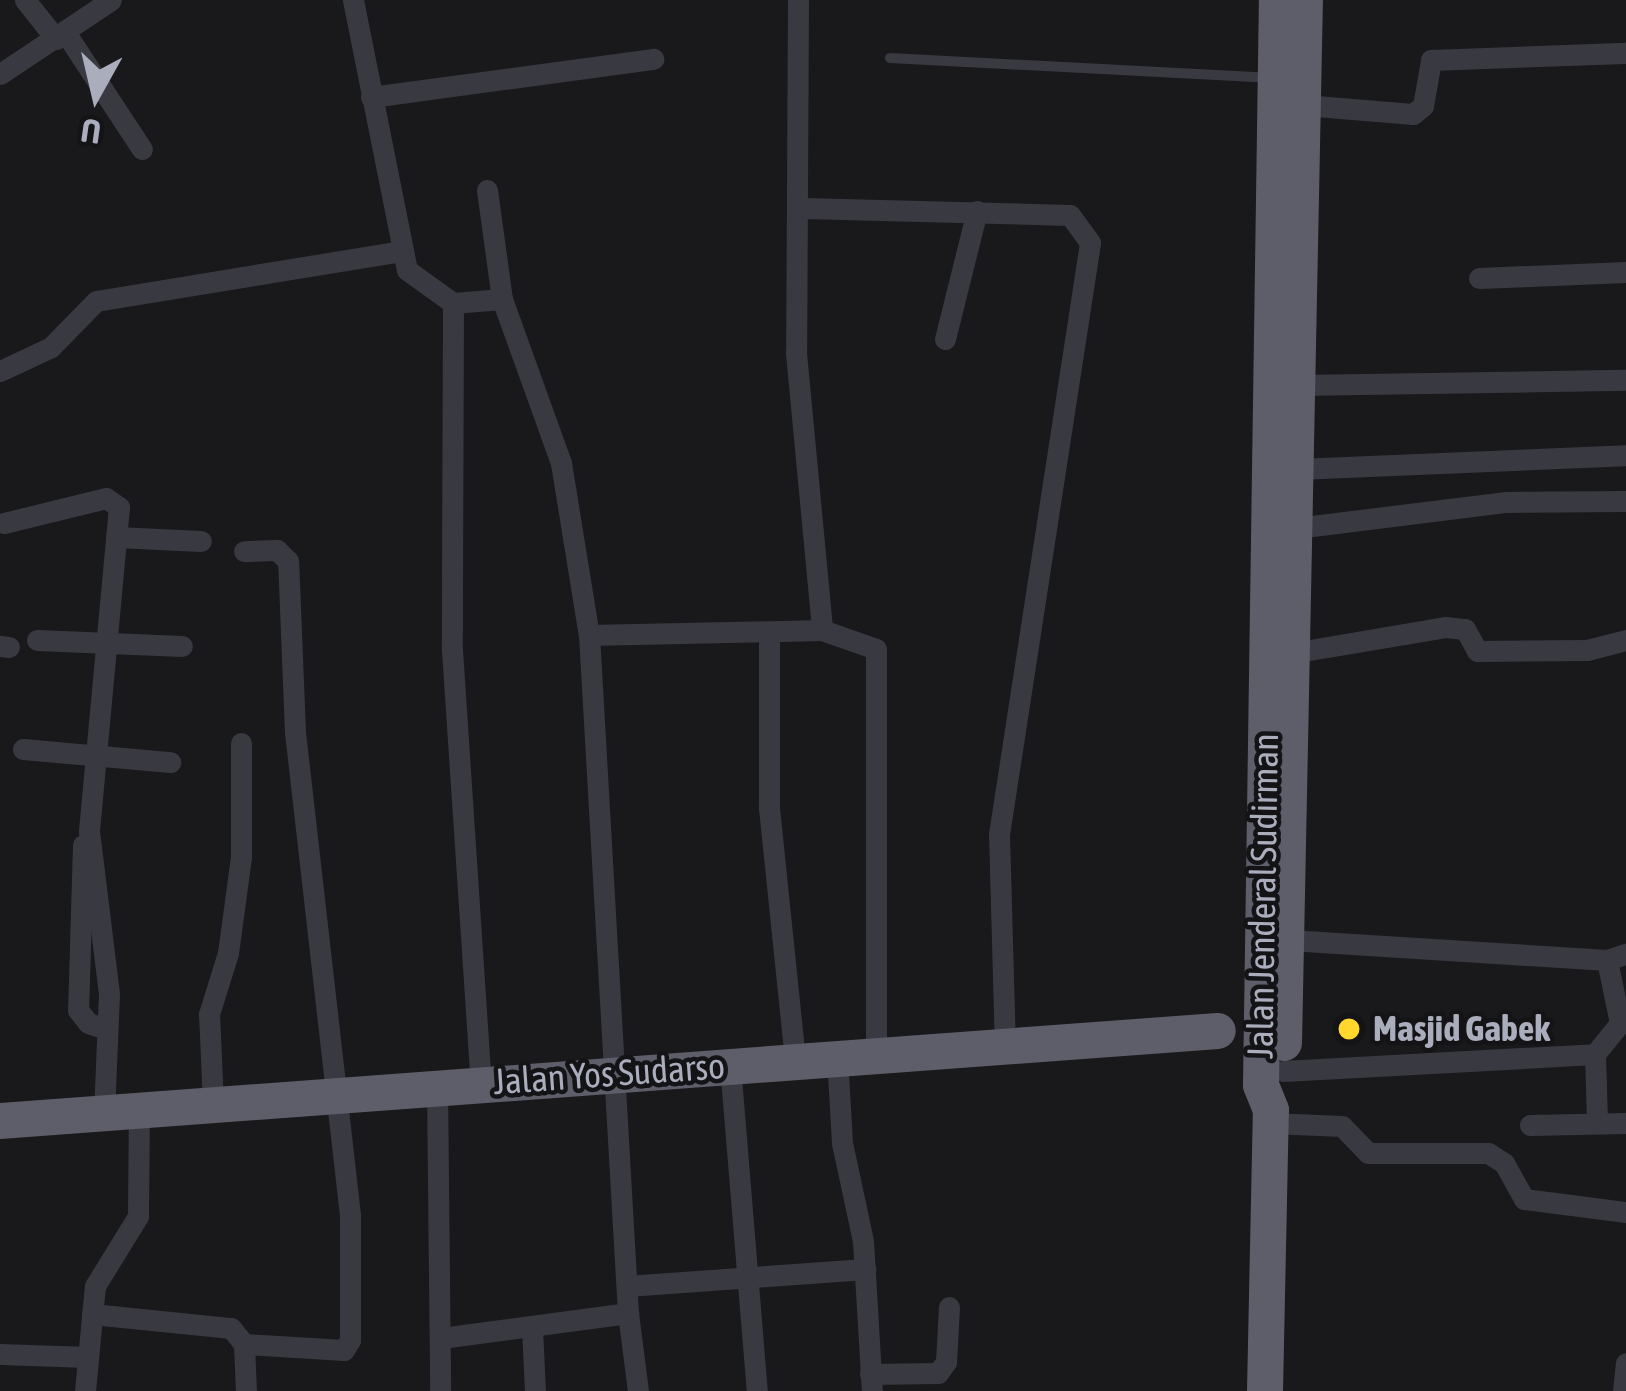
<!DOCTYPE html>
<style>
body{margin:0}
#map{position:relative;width:1626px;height:1391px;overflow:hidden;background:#19191b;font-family:"Asap Condensed",sans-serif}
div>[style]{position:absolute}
.service>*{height:10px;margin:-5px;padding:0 5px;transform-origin:5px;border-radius:5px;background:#393941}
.minor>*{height:21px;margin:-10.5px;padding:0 10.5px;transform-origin:10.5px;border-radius:10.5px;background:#393941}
.trunk>*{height:36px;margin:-18px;padding:0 18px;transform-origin:18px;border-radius:18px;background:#5d5e69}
.dots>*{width:33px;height:33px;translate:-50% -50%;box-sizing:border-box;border:6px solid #141316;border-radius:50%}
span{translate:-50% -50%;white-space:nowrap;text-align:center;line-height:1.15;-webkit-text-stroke:9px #141316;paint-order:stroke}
.street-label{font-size:36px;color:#aaadbc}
.poi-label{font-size:36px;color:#aaadbc;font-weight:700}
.left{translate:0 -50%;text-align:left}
.north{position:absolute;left:36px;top:36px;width:120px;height:120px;-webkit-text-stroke:9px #141316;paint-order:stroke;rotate:188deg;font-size:33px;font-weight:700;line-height:48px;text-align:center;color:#aaadbc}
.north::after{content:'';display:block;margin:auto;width:42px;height:54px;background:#aaadbc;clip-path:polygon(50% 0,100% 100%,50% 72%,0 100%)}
</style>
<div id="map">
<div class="service">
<div style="left:890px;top:58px;width:379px;rotate:3deg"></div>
</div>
<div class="minor">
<div style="left:25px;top:0;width:50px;rotate:51.5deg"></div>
<div style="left:353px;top:0;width:275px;rotate:78.7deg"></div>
<div style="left:407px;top:270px;width:57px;rotate:35.7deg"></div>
<div style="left:453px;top:303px;width:49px;rotate:-4.7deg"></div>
<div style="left:798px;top:0;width:353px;rotate:90.3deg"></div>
<div style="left:796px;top:353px;width:278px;rotate:84.6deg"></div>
<div style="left:65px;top:32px;width:140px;rotate:56.7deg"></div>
<div style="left:0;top:74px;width:133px;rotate:-33.7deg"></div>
<div style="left:371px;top:97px;width:285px;rotate:-7.7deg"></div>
<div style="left:1304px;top:105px;width:109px;rotate:4.7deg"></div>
<div style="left:1413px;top:114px;width:13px;rotate:-39deg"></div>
<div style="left:1423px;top:106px;width:47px;rotate:-80.1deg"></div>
<div style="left:1431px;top:60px;width:195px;rotate:-2.1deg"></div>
<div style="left:487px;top:190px;width:110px;rotate:82.2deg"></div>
<div style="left:502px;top:299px;width:174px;rotate:70.2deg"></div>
<div style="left:561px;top:463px;width:174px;rotate:80.8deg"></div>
<div style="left:589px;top:635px;width:679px;rotate:86.71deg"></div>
<div style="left:803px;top:208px;width:267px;rotate:1.5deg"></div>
<div style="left:1070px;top:215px;width:34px;rotate:54deg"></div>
<div style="left:1090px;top:243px;width:598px;rotate:98.75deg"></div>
<div style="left:999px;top:834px;width:209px;rotate:88.4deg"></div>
<div style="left:1479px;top:278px;width:147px;rotate:-2.3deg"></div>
<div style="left:453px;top:303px;width:347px;rotate:90.2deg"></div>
<div style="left:452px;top:650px;width:436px;rotate:86.2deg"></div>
<div style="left:945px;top:339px;width:132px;rotate:-76deg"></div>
<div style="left:0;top:371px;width:56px;rotate:-25.2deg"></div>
<div style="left:51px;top:347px;width:64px;rotate:-45.6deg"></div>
<div style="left:96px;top:301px;width:309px;rotate:-9.3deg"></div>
<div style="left:1298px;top:385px;width:328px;rotate:-0.9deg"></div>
<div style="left:1297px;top:469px;width:329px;rotate:-2.4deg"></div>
<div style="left:4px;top:523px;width:105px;rotate:-13.8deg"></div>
<div style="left:106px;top:498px;width:16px;rotate:35deg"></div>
<div style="left:119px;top:507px;width:325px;rotate:95.3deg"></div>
<div style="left:89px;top:831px;width:164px;rotate:83deg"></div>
<div style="left:109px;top:994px;width:118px;rotate:92.4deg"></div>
<div style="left:1296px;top:528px;width:212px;rotate:-7.1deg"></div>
<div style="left:1506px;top:502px;width:120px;rotate:-0.5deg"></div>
<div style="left:116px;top:537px;width:85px;rotate:2.7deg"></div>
<div style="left:589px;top:635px;width:233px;rotate:-1.2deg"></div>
<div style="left:822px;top:630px;width:57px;rotate:19.4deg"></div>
<div style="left:876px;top:649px;width:405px;rotate:90deg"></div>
<div style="left:769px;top:636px;width:172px;rotate:90deg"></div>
<div style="left:769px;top:808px;width:252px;rotate:84.1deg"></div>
<div style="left:37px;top:640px;width:145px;rotate:2.4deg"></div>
<div style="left:0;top:646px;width:9px;rotate:6deg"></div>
<div style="left:1292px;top:653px;width:155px;rotate:-9.6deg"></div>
<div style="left:1445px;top:627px;width:20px;rotate:6deg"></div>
<div style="left:1465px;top:629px;width:25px;rotate:61deg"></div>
<div style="left:1477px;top:651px;width:110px;rotate:-0.5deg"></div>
<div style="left:1587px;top:650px;width:40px;rotate:-14.4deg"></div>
<div style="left:23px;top:749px;width:148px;rotate:5.1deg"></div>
<div style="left:83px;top:845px;width:165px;rotate:91.7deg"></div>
<div style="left:78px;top:1010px;width:16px;rotate:52deg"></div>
<div style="left:88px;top:1023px;width:20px;rotate:18deg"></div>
<div style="left:1289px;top:940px;width:319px;rotate:3.6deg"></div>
<div style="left:1607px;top:960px;width:20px;rotate:-18deg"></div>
<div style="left:1595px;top:1054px;width:69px;rotate:88.3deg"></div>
<div style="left:837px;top:1056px;width:87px;rotate:86.7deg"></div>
<div style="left:842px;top:1143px;width:100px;rotate:77.9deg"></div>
<div style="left:863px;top:1241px;width:150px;rotate:86.6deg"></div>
<div style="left:730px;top:1065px;width:327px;rotate:85.3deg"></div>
<div style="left:1283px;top:1071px;width:312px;rotate:-3.1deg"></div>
<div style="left:1595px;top:1054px;width:40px;rotate:-51deg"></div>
<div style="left:1620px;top:1023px;width:64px;rotate:-101.7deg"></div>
<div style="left:437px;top:1086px;width:305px;rotate:89.4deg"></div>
<div style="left:213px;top:1104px;width:90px;rotate:-92.5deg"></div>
<div style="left:209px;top:1014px;width:64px;rotate:-72.7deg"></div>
<div style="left:228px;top:953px;width:97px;rotate:-82.3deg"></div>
<div style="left:241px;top:857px;width:114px;rotate:-90deg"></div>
<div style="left:1271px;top:1123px;width:71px;rotate:2.4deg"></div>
<div style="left:1342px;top:1126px;width:37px;rotate:46deg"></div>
<div style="left:1368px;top:1153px;width:120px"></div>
<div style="left:1488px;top:1153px;width:19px;rotate:32deg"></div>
<div style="left:1504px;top:1163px;width:41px;rotate:60.9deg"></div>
<div style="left:1524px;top:1199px;width:103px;rotate:7.3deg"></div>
<div style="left:1530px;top:1125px;width:96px;rotate:-1.2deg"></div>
<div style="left:627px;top:1286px;width:239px;rotate:-4.1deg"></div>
<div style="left:92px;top:1314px;width:140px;rotate:5.8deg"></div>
<div style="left:231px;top:1328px;width:21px;rotate:51deg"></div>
<div style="left:244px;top:1344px;width:47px;rotate:87.6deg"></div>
<div style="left:532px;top:1328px;width:63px;rotate:87.3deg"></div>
<div style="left:441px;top:1338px;width:189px;rotate:-7.6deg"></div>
<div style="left:628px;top:1313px;width:79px;rotate:82.7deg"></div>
<div style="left:244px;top:1344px;width:100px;rotate:3.4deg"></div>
<div style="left:344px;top:1350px;width:12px;rotate:-59deg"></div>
<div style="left:350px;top:1340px;width:125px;rotate:-90deg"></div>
<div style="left:350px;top:1215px;width:486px;rotate:-96.5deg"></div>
<div style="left:295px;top:732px;width:171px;rotate:-92.3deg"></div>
<div style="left:288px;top:561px;width:16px;rotate:-135deg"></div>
<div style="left:277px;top:550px;width:33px;rotate:178deg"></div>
<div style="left:0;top:1354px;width:88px;rotate:2deg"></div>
<div style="left:870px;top:1374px;width:68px;rotate:-0.8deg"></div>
<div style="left:938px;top:1373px;width:14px;rotate:-54deg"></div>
<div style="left:946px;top:1362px;width:55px;rotate:-86.9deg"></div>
<div style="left:85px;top:1391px;width:105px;rotate:-84.6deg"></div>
<div style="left:95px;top:1286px;width:82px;rotate:-58.4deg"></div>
<div style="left:138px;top:1216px;width:107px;rotate:-89.5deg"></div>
<div style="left:1623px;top:1391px;width:28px;rotate:-84deg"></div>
</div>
<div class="trunk">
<div style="left:1284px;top:1043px;width:1043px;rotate:-88.85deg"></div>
<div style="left:0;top:1121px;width:1221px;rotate:-4.23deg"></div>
<div style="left:1265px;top:1391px;width:281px;rotate:-88.8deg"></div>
<div style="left:1271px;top:1110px;width:27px;rotate:-112deg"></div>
<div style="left:1261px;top:1085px;width:1085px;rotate:-89.16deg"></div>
</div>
<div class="dots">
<div style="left:1349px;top:1029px;background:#ffd72d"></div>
</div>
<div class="street-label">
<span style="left:1263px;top:896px;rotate:-89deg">Jalan Jenderal Sudirman</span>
<span style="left:609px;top:1074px;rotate:-4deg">Jalan Yos Sudarso</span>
</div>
<div class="poi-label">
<span class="left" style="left:1373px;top:1029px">Masjid Gabek</span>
</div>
<div class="north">U</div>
</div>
